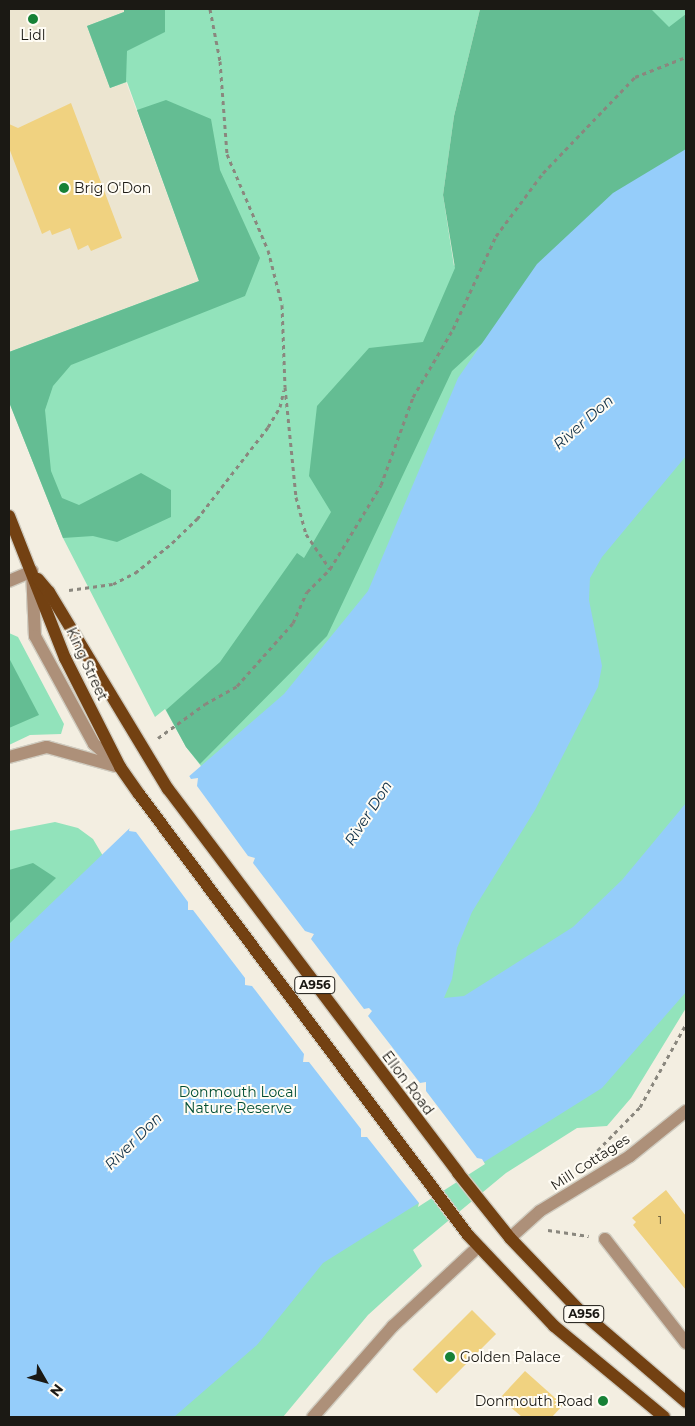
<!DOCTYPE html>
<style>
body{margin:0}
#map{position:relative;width:695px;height:1426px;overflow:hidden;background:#f3eee1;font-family:Montserrat,sans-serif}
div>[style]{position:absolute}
.built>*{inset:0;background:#ece5d0}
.green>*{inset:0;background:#92e3bb}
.forest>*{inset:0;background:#64bd93}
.water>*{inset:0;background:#95cdfa}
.pier>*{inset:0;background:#f3eee1}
.building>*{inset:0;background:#f0d280;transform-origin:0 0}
.path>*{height:3px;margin-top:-1.5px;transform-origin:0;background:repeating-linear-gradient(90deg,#8a877e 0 4px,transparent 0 8px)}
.roads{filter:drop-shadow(1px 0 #d0ccc0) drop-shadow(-1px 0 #d0ccc0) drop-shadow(0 1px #d0ccc0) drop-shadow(0 -1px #d0ccc0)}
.minor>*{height:12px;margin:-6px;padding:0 6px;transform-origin:6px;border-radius:6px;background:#ad9079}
.major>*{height:12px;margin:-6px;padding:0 6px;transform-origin:6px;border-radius:6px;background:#734112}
.dots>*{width:14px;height:14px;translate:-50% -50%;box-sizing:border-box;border:2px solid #fffcf4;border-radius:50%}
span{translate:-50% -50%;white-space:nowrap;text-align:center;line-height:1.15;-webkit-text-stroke:4px #fffcf4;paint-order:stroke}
.number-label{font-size:11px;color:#50472f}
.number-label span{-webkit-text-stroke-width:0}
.shield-label span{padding:1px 4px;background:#fffcf4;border:1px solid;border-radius:4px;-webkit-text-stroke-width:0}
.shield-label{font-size:12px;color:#1b1914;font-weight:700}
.poi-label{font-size:14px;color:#1b1914}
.left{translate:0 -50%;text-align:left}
.right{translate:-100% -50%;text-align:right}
.street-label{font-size:14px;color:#1b1914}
.park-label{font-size:14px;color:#004d32}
.water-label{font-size:15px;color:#123147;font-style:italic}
.frame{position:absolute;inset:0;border:10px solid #1b1914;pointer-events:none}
.north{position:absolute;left:20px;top:1356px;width:50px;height:50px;-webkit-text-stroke:4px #fffcf4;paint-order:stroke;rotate:128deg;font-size:14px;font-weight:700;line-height:20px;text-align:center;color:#1b1914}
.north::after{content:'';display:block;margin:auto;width:18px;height:22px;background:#1b1914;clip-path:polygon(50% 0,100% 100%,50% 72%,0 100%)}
</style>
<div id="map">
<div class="built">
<div style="clip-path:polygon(9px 9px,124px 9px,125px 12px,87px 26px,111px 88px,126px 82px,199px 281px,9px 352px)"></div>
</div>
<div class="green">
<div style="clip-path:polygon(124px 9px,480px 9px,454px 116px,443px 195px,454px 266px,651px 9px,686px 9px,686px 1008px,631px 1098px,607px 1126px,577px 1128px,506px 1173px,413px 1250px,422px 1266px,368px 1315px,283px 1417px,9px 1417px,9px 831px,55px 822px,78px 828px,93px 839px,116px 878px,223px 794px,186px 747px,165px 709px,155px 717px,63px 538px,9px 402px,9px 352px,199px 281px,127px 82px,110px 88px,87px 26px,124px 12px)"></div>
<div style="clip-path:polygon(9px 633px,18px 637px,64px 724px,61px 734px,30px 735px,9px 745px)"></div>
</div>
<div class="forest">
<div style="clip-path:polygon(124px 9px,165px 9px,165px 32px,127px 51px,126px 82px,110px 88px,87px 26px,124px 12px)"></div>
<div style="clip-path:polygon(480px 9px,651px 9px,669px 27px,686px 14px,686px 156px,452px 371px,327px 636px,200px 764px,186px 747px,166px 710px,220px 662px,297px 553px,304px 558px,331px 512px,309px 476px,317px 406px,369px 348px,423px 342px,455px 268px,443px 195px,454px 116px)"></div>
<div style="clip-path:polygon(166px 100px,211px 119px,220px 170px,260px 258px,245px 296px,71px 365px,53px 386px,45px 410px,51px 471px,62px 498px,79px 505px,141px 473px,171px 490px,171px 517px,117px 542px,93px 536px,63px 538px,9px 402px,9px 352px,199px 281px,137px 110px)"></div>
<div style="clip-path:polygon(9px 658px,39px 715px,9px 728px)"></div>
<div style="clip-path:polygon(33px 863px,56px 878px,9px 924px,9px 870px)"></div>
</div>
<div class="water">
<div style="clip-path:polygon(686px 149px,686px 456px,602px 557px,590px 578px,589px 600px,602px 666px,598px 687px,535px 810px,472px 912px,457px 948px,452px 979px,444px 998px,464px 996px,573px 927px,622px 880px,686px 803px,686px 992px,602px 1088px,323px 1263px,257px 1345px,174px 1417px,9px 1417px,9px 944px,134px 824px,284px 694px,368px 591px,458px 378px,537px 264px,613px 193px)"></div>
</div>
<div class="pier">
<div style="clip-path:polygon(188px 774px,191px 779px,198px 778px,197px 786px,248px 856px,255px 858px,253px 863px,305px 931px,314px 934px,311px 939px,364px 1009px,369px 1008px,372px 1011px,368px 1016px,420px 1083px,426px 1082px,426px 1091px,477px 1158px,482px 1159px,485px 1164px,418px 1207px,419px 1203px,367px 1137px,361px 1137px,361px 1129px,309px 1062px,303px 1062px,304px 1054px,252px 986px,245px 985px,245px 978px,193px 910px,188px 910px,188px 902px,136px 832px,129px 831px,130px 824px)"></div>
</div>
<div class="building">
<div style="clip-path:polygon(71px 103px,122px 238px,91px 251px,88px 245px,78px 250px,70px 228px,52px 235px,50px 230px,42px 234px,9px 148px,9px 124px,18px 128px)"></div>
<div style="clip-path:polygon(666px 1190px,686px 1216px,686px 1290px,633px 1225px,636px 1222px,632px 1218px)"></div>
<div style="left:472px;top:1310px;width:34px;height:84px;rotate:45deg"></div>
<div style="clip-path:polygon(525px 1371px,563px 1405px,552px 1417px,522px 1417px,500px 1398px)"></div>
</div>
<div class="path">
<div style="left:210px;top:9px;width:53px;rotate:79.1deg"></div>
<div style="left:220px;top:61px;width:93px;rotate:85.7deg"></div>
<div style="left:227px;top:154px;width:104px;rotate:66.9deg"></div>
<div style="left:268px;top:250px;width:57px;rotate:75.7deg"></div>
<div style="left:282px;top:305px;width:82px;rotate:87.9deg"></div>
<div style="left:285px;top:387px;width:111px;rotate:84.3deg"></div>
<div style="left:296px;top:497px;width:38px;rotate:75deg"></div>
<div style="left:306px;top:534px;width:42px;rotate:55.6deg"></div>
<div style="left:69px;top:590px;width:44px;rotate:-7.8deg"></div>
<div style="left:113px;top:584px;width:25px;rotate:-27deg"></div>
<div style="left:135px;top:573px;width:48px;rotate:-39deg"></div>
<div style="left:172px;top:543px;width:35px;rotate:-44deg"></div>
<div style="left:197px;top:519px;width:116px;rotate:-52.3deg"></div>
<div style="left:268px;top:427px;width:23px;rotate:-59deg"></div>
<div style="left:280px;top:407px;width:17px;rotate:-77deg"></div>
<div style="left:158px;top:738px;width:58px;rotate:-35.9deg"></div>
<div style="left:205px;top:704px;width:37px;rotate:-29deg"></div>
<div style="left:237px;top:686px;width:84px;rotate:-48.4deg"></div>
<div style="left:293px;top:623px;width:34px;rotate:-66deg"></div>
<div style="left:307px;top:592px;width:33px;rotate:-45deg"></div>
<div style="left:330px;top:569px;width:98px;rotate:-58.7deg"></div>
<div style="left:381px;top:485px;width:94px;rotate:-70deg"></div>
<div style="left:413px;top:397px;width:79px;rotate:-59.5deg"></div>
<div style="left:453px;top:329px;width:102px;rotate:-65.2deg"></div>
<div style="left:496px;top:236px;width:79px;rotate:-53.3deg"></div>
<div style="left:543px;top:173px;width:133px;rotate:-46.2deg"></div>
<div style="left:635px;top:77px;width:55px;rotate:-21.4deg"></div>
<div style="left:592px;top:1156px;width:69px;rotate:-45.6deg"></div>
<div style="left:640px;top:1107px;width:95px;rotate:-61deg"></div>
<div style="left:548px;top:1230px;width:41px;rotate:8.3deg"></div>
</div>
<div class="roads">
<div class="minor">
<div style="left:9px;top:581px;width:25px;rotate:-23deg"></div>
<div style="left:32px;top:571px;width:65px;rotate:87.4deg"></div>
<div style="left:35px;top:636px;width:123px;rotate:61.4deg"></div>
<div style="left:94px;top:744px;width:35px;rotate:41deg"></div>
<div style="left:9px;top:757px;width:39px;rotate:-15deg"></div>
<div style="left:47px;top:747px;width:71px;rotate:15.6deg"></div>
<div style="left:510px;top:1238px;width:40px;rotate:-42deg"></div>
<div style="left:540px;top:1211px;width:105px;rotate:-31.4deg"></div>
<div style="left:630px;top:1156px;width:72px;rotate:-38.8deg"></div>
<div style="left:605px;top:1239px;width:132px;rotate:52.1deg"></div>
<div style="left:313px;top:1417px;width:121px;rotate:-48.7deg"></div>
<div style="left:393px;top:1326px;width:116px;rotate:-42.9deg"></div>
</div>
<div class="major">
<div style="left:9px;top:516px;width:153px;rotate:68.5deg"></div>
<div style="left:65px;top:658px;width:122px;rotate:63.2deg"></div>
<div style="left:120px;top:767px;width:33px;rotate:55deg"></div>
<div style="left:139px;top:794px;width:550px;rotate:53.28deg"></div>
<div style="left:468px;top:1235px;width:125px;rotate:46.6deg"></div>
<div style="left:554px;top:1326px;width:143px;rotate:39.6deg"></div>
<div style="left:38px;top:579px;width:17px;rotate:50deg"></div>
<div style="left:49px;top:592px;width:230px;rotate:58.9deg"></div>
<div style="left:168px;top:789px;width:481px;rotate:52.9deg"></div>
<div style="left:458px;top:1173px;width:83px;rotate:51.3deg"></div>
<div style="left:510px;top:1238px;width:98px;rotate:46.2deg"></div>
<div style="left:578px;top:1309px;width:143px;rotate:40.7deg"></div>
</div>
</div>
<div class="dots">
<div style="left:33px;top:19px;background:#178136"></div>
<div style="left:64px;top:188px;background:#178136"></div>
<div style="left:450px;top:1357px;background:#178136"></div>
<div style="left:603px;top:1401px;background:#178136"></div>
</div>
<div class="number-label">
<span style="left:660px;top:1220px">1</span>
</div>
<div class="shield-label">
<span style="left:315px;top:985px">A956</span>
<span style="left:584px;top:1314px">A956</span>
</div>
<div class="poi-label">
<span style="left:33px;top:35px">Lidl</span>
<span class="left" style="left:74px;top:188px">Brig O'Don</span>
<span class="left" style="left:460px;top:1357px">Golden Palace</span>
<span class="right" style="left:593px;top:1401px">Donmouth Road</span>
</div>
<div class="street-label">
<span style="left:87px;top:664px;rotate:65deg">King Street</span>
<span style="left:408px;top:1083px;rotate:53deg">Ellon Road</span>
<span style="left:590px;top:1162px;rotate:-33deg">Mill Cottages</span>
</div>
<div class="park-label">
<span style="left:238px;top:1100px">Donmouth Local<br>Nature Reserve</span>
</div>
<div class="water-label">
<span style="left:583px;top:422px;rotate:-41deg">River Don</span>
<span style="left:368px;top:813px;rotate:-57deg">River Don</span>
<span style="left:133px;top:1141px;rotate:-45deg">River Don</span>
</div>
<div class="frame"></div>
<div class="north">N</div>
</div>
